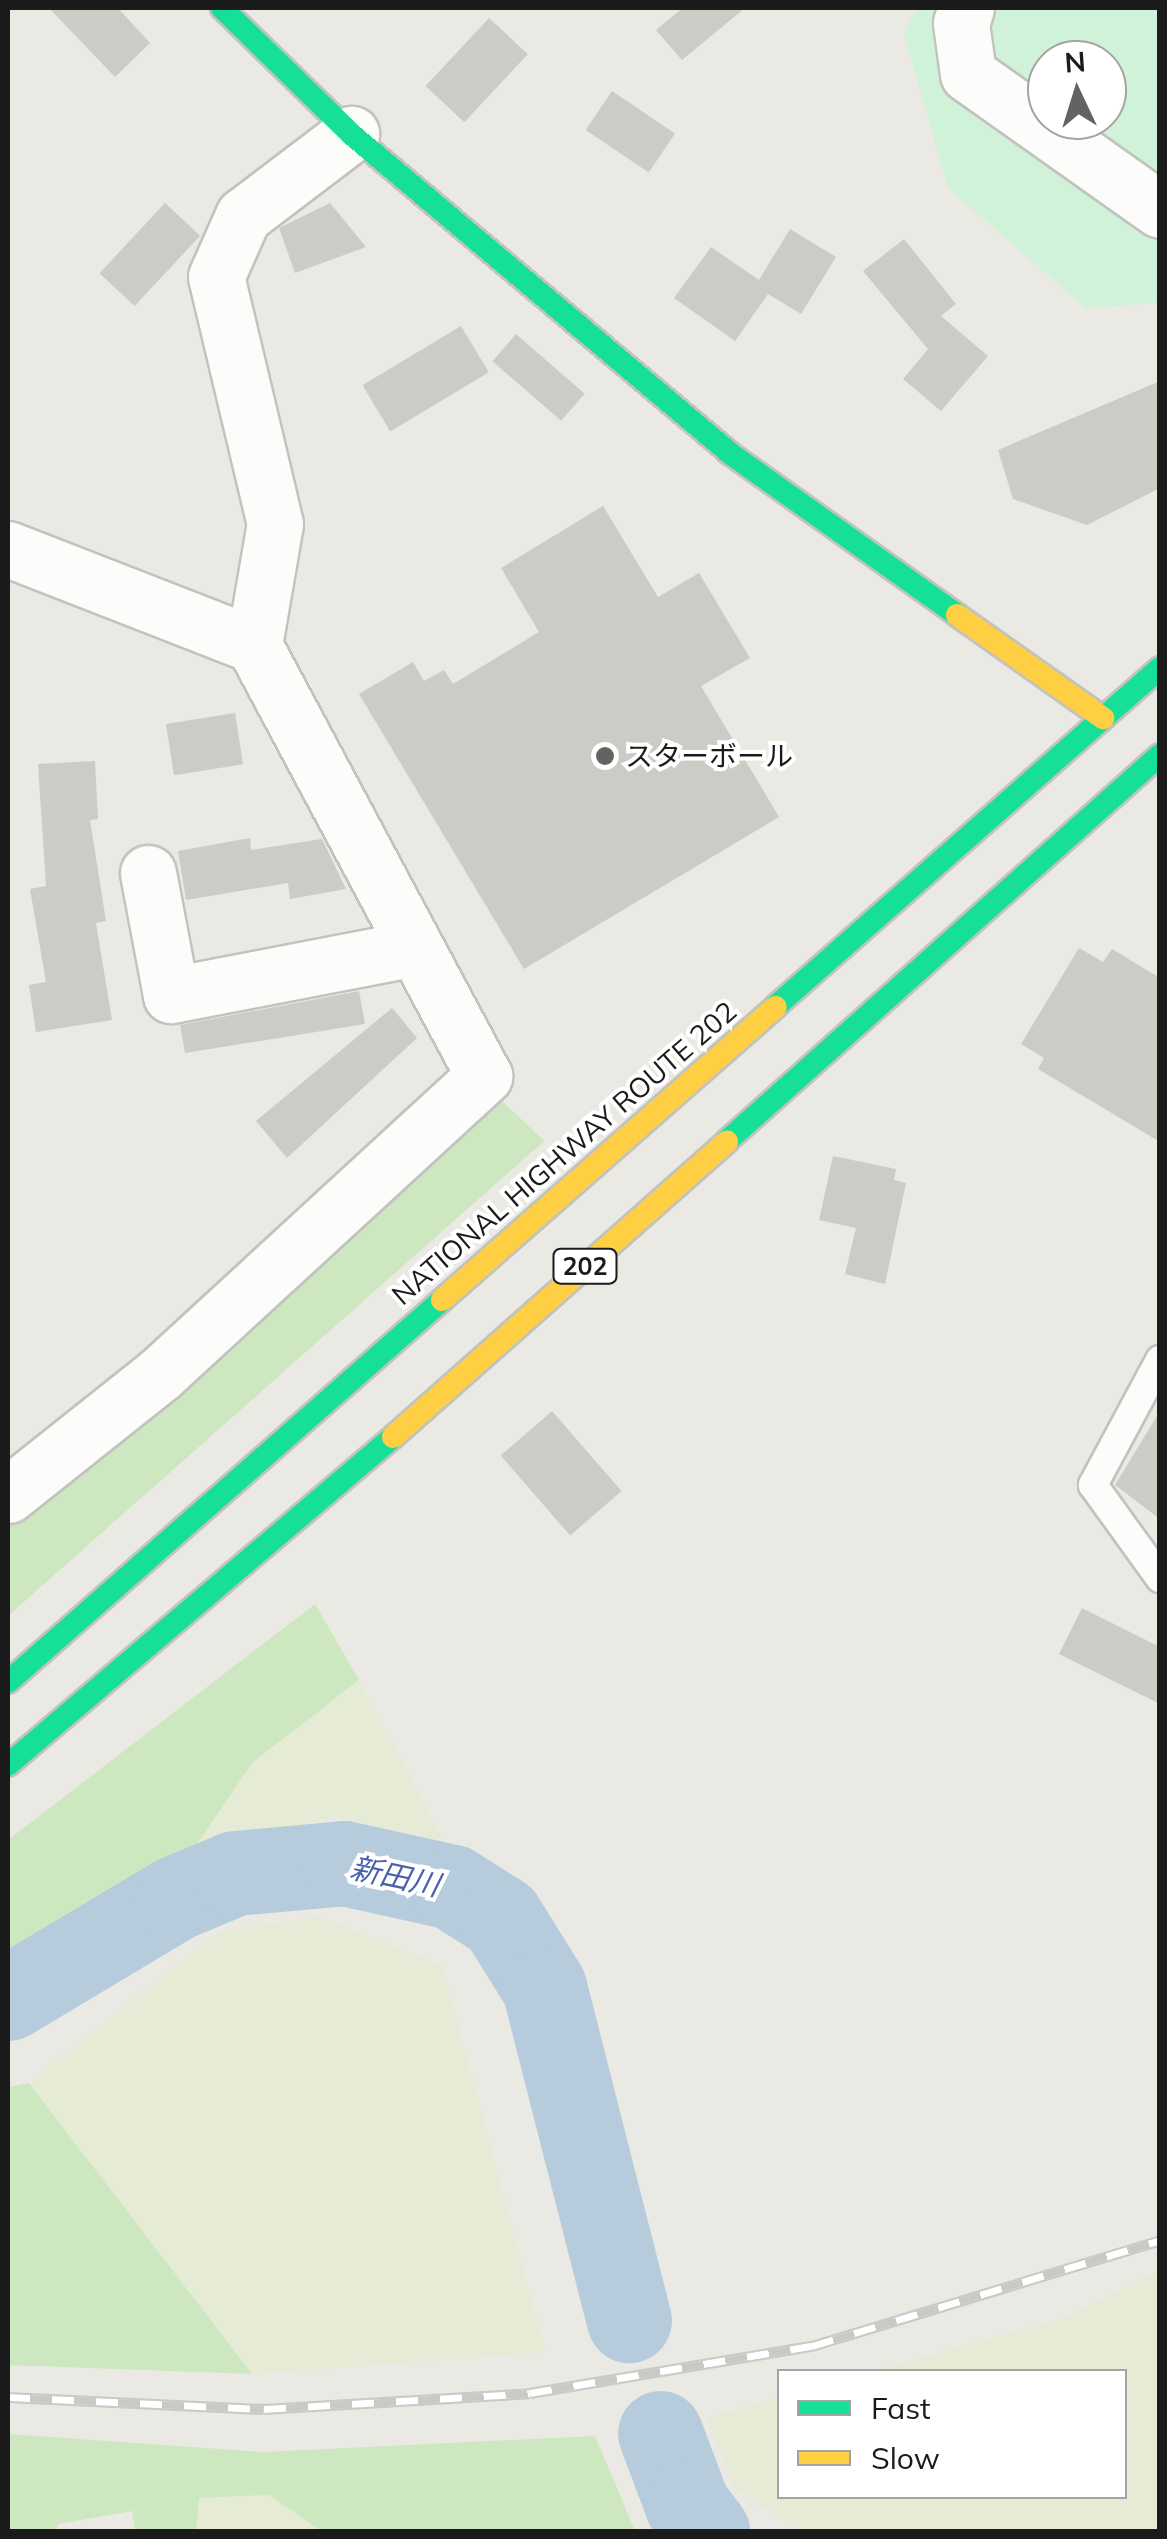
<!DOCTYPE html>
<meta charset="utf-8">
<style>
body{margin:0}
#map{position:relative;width:1167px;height:2539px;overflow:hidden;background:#eae9e3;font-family:Mulish,"Noto Sans JP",sans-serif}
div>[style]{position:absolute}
.farmland>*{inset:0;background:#e6ebd6}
.grass>*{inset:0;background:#cde8c1}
.park>*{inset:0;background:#d0f2d8}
.river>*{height:85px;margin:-42.5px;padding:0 42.5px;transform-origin:42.5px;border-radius:42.5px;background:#b6ccdd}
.building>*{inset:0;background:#cccbc6;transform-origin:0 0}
.roads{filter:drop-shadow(2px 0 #c2c2bf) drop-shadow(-2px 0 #c2c2bf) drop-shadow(0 2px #c2c2bf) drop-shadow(0 -2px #c2c2bf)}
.lane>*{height:28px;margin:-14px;padding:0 14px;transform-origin:14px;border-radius:14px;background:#fcfcfb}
.street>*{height:55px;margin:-27.5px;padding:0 27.5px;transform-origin:27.5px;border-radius:27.5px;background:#fcfcfb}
.fast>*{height:22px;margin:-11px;padding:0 11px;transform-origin:11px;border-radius:11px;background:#16e098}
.slow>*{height:22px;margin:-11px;padding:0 11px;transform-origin:11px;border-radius:11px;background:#ffcf43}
.rail>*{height:11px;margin-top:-5.5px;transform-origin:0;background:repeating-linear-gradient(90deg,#fff 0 22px,#c9c9c8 0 44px);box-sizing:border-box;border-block:2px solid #c9c9c8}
.dots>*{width:28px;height:28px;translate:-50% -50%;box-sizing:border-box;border:5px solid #fff;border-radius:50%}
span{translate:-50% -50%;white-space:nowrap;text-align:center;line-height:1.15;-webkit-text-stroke:8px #fff;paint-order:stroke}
.shield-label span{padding:2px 8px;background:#fff;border:2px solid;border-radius:8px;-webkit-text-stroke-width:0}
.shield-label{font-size:25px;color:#1b1b1b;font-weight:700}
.poi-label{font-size:28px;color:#1b1b1b}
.left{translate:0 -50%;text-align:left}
.street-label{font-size:28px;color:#1b1b1b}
.water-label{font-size:30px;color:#4961aa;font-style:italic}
.frame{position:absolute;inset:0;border:10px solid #1b1b1b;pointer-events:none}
.legend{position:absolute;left:777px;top:2369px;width:350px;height:130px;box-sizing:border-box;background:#fff;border:2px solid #a4a4a4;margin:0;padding:12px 18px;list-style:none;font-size:30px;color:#1b1b1b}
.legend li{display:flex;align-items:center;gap:20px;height:50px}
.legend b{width:50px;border:2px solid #a4a4a4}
.north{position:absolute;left:1027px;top:40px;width:100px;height:100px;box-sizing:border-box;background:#fff;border:2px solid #a4a4a4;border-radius:50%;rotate:356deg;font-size:28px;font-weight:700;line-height:40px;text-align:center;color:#1b1b1b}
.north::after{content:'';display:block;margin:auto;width:35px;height:45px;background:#636361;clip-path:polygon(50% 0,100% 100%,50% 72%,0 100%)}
</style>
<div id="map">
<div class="farmland">
<div style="clip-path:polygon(359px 1680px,445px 1844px,335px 1817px,192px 1851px,253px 1762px)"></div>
<div style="clip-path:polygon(319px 1917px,442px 1966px,545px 2352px,252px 2374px,29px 2083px,219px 1932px)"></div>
<div style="clip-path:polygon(1159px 2272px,1159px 2531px,801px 2531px,735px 2489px,706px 2418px,779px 2398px,780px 2496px,1124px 2496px,1124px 2372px,874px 2371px,1064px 2318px)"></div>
<div style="clip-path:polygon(269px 2495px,321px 2531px,196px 2532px,198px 2498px)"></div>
</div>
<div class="grass">
<div style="clip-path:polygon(499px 1098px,544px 1141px,8px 1616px,8px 1519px)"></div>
<div style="clip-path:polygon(315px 1604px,359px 1680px,253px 1762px,192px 1851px,8px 1969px,8px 1840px)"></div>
<div style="clip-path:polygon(29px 2083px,252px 2374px,8px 2365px,8px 2087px)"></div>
<div style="clip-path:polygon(8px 2434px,264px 2452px,595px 2436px,635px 2531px,321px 2531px,269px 2495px,199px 2498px,196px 2531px,135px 2531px,132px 2511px,58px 2524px,56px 2531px,8px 2531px)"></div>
</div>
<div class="park">
<div style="clip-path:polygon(evenodd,916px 8px,1159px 8px,1159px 303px,1086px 308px,948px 188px,904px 34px,916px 8px,1047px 60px,1107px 60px,1107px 120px,1047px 120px,1047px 60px)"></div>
</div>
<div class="river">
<div style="left:8px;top:1998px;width:195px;rotate:-30.9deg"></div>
<div style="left:175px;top:1898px;width:65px;rotate:-22.6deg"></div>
<div style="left:235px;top:1873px;width:109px;rotate:-5.2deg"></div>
<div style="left:344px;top:1863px;width:111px;rotate:12.5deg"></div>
<div style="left:452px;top:1887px;width:58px;rotate:32.3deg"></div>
<div style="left:501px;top:1918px;width:81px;rotate:58.1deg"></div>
<div style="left:544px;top:1987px;width:344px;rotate:75.7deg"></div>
<div style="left:660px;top:2433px;width:77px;rotate:69.4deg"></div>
<div style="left:687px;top:2505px;width:34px;rotate:53deg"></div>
</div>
<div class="building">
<div style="clip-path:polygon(49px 8px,118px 8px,150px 43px,115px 77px)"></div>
<div style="clip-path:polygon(683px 8px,745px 8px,682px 60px,656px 30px)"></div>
<div style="left:489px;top:18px;width:53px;height:93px;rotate:43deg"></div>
<div style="left:612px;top:91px;width:76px;height:47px;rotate:34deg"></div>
<div style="left:165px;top:203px;width:48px;height:96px;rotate:43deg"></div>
<div style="clip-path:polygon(330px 203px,366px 247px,295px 273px,279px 228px)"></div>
<div style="clip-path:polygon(790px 229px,836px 257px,801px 314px,768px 294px,735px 341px,674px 298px,711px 247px,759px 280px)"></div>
<div style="clip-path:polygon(904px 239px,956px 304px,941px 316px,988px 356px,941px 411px,903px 379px,928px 349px,863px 271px)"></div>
<div style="left:461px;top:326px;width:54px;height:115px;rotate:59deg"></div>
<div style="left:516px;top:334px;width:91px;height:36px;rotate:41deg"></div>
<div style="clip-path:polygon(1160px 381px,1160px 488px,1087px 525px,1013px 499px,998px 450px)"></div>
<div style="clip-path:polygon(603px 506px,658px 597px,699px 573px,750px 658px,701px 686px,779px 817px,524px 969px,359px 694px,413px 662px,424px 681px,444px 670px,453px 684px,539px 632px,501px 568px)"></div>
<div style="left:235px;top:713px;width:52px;height:70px;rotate:81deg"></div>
<div style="clip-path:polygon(95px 761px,98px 819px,90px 820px,106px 921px,96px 923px,112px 1020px,36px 1032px,29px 985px,46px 982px,30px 889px,46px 886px,38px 764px)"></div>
<div style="clip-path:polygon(250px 838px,251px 850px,322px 839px,346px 889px,290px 899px,288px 883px,186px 900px,178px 851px)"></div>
<div style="clip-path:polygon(1079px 948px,1103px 962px,1112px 949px,1160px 978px,1160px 1142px,1038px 1069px,1044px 1058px,1021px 1044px)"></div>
<div style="clip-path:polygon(359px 991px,365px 1024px,185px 1053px,180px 1025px)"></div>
<div style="clip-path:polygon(392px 1008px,417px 1038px,287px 1158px,256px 1121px)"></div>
<div style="clip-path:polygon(833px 1156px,896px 1169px,894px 1180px,906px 1183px,885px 1284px,845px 1274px,856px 1228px,819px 1220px)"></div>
<div style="left:552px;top:1411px;width:106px;height:68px;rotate:49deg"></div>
<div style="clip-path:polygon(1160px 1411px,1160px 1519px,1115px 1485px)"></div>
<div style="clip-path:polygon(1082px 1608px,1160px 1647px,1160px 1704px,1059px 1654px)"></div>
</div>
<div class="roads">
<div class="lane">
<div style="left:1160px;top:1360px;width:142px;rotate:118.2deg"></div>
<div style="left:1093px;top:1485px;width:115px;rotate:54.2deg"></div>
</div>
<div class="street">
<div style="left:966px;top:8px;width:16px;rotate:108deg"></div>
<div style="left:961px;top:23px;width:51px;rotate:82.2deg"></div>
<div style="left:968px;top:74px;width:235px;rotate:35.3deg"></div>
<div style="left:8px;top:549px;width:264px;rotate:21.3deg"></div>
<div style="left:254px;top:645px;width:123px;rotate:-80.2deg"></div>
<div style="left:275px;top:524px;width:254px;rotate:-103.4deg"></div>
<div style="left:216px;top:277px;width:67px;rotate:-66.1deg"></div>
<div style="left:243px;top:216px;width:136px;rotate:-37.2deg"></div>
<div style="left:148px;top:873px;width:124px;rotate:79.3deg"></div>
<div style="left:171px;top:995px;width:248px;rotate:-10.9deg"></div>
<div style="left:8px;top:1495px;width:193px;rotate:-38.5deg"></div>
<div style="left:159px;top:1375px;width:442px;rotate:-42.6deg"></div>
<div style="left:484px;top:1076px;width:489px;rotate:-118.1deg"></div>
</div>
<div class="fast">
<div style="left:222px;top:8px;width:180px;rotate:44.3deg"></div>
<div style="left:351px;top:134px;width:493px;rotate:40.1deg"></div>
<div style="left:728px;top:452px;width:281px;rotate:35.4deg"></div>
<div style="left:775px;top:1007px;width:513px;rotate:-41.36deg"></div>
<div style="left:727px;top:1141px;width:580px;rotate:-41.72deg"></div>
<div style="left:8px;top:1682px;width:578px;rotate:-41.35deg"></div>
<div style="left:8px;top:1765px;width:506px;rotate:-40.43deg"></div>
</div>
<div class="slow">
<div style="left:957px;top:615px;width:179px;rotate:35.2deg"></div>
<div style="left:442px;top:1300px;width:444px;rotate:-41.3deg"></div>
<div style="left:393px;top:1437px;width:446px;rotate:-41.5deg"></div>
</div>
</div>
<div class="rail">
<div style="left:8px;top:2397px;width:256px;rotate:2.7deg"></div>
<div style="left:264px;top:2409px;width:266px;rotate:-3.4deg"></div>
<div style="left:530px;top:2393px;width:286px;rotate:-9.5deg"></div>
<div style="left:812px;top:2346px;width:364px;rotate:-16.9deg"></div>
</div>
<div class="dots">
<div style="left:605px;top:756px;background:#636361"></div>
</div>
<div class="shield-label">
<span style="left:585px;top:1266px">202</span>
</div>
<div class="poi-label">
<span class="left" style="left:625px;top:756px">スターボール</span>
</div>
<div class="street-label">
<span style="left:564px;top:1153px;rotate:-41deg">NATIONAL HIGHWAY ROUTE 202</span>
</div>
<div class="water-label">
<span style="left:395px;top:1876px;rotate:12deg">新田川</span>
</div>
<div class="frame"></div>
<ul class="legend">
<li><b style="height:12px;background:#16e098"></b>Fast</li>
<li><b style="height:12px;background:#ffcf43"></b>Slow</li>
</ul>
<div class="north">N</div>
</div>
